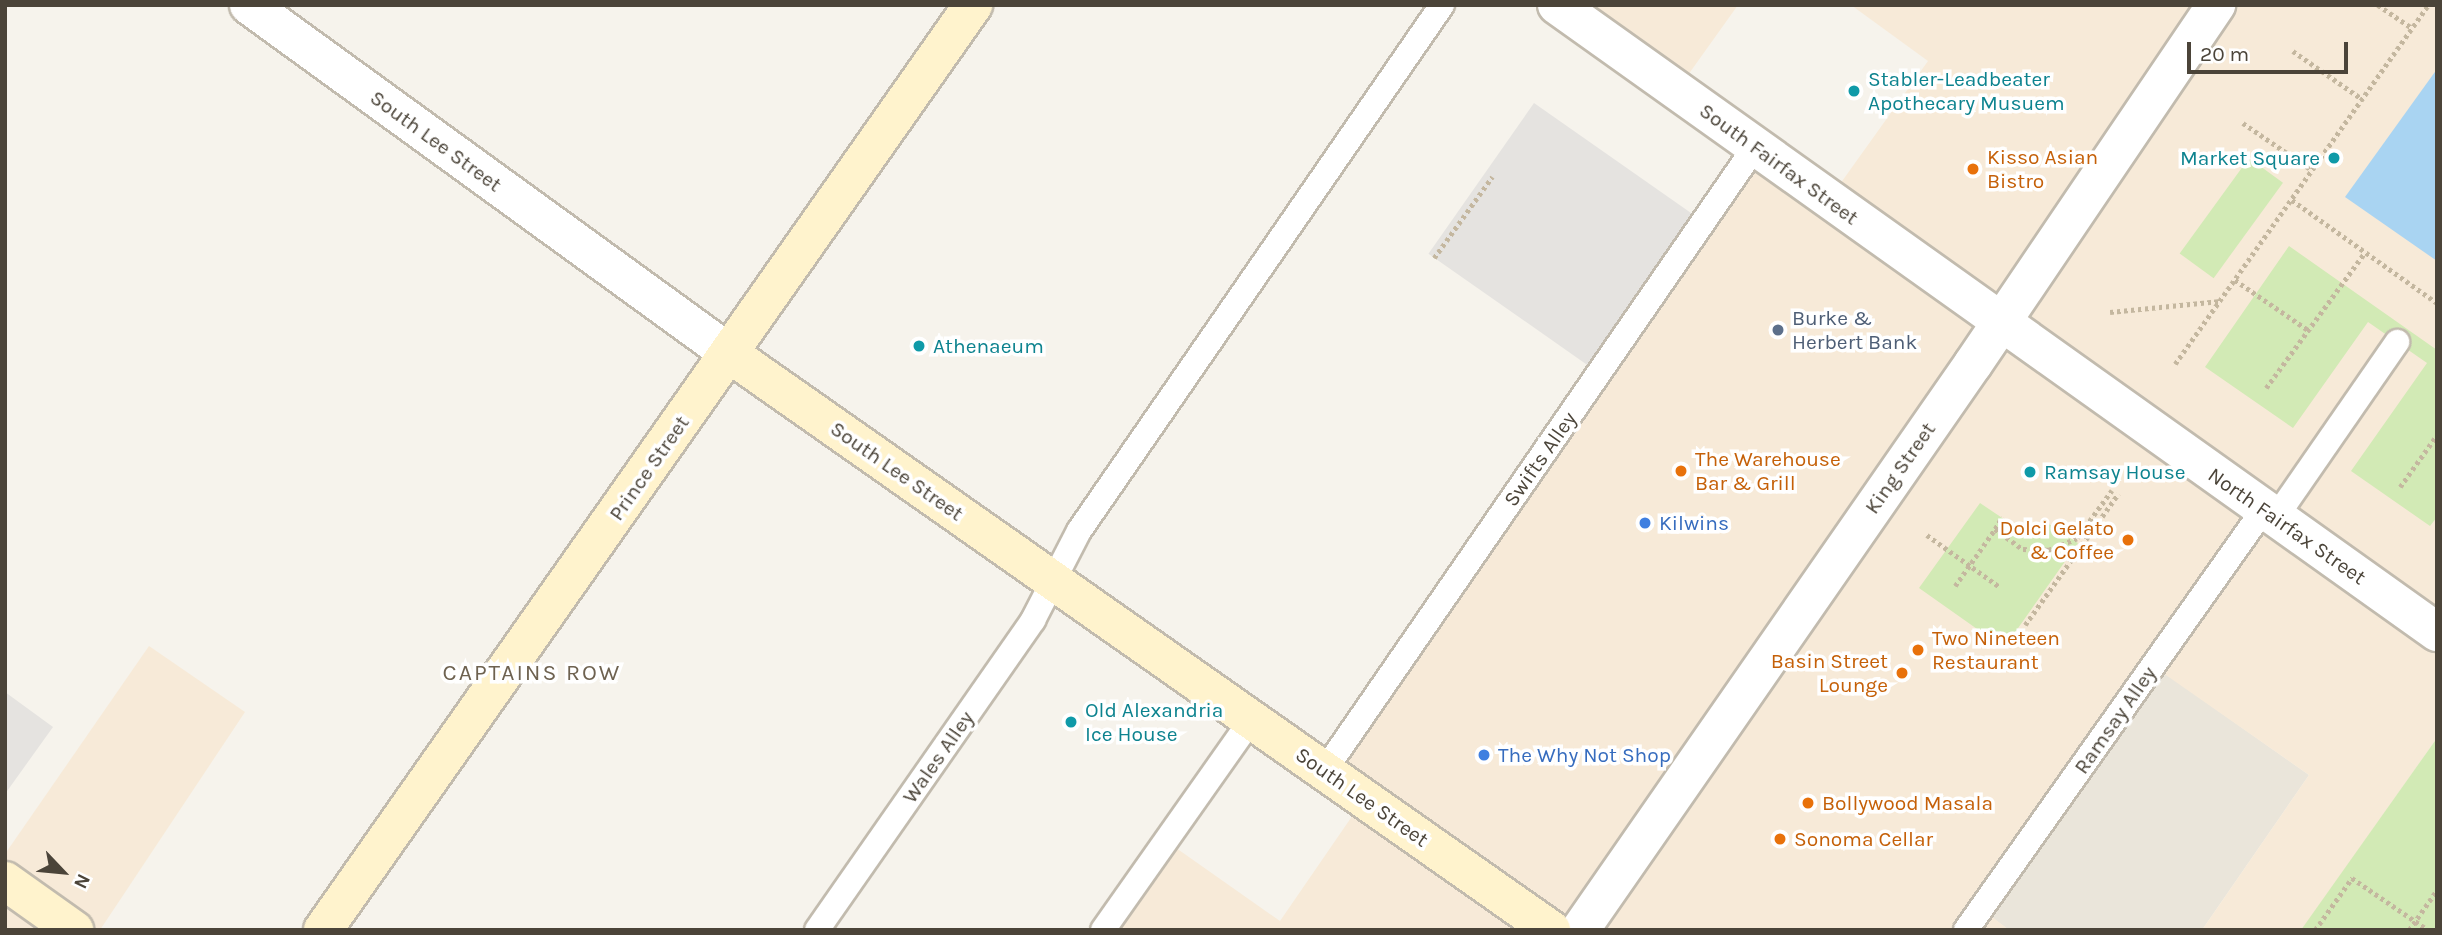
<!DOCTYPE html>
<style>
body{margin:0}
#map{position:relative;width:2442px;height:935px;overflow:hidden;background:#f6f3ec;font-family:Karla,sans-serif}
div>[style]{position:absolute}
.residential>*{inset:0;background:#eae5da}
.commercial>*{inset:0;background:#f7ead8}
.green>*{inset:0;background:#d2eab5;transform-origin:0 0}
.parking>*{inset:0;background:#e5e3e0;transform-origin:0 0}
.water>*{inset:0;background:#a9d4f2}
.path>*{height:4.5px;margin-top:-2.25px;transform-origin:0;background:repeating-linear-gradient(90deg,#c4b79f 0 3.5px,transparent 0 7px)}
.roads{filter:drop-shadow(2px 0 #c2bbae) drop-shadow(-2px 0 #c2bbae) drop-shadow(0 2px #c2bbae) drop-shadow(0 -2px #c2bbae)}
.lane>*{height:24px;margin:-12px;padding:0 12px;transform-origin:12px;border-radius:12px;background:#fff}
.street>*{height:38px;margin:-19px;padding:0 19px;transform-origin:19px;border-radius:19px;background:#fff}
.secondary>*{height:38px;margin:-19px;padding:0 19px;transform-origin:19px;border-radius:19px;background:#fff3cd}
.dots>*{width:19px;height:19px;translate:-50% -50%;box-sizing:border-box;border:4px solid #fff;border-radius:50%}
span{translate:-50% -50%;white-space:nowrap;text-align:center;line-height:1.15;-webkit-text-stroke:7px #fff;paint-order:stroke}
.culture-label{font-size:21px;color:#0d838f}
.left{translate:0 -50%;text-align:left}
.right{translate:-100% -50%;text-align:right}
.street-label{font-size:21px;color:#4b4439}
.food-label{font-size:21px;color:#c56008}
.service-label{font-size:21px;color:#4e5e75}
.shop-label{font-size:21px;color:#366cbe}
.neighbourhood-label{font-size:23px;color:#6e6250;letter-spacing:2px}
.frame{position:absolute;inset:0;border:7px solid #4b4439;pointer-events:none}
.north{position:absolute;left:28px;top:837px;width:70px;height:70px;-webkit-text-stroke:5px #fff;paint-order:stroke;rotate:116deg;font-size:19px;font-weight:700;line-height:28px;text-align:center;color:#4b4439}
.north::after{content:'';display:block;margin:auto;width:24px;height:32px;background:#4b4439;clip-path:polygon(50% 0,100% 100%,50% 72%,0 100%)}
.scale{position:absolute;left:2187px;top:42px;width:161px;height:32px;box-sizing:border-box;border:4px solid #4b4439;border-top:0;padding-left:9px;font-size:21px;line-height:24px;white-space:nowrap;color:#4b4439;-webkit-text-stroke:5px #fff;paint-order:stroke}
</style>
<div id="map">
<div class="residential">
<div style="clip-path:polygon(2163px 672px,2309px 775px,2202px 930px,2009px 930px,1990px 916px)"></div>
</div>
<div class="commercial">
<div style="clip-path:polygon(1586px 5px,1738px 5px,1678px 89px)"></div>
<div style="clip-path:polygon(1851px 5px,2437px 5px,2437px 738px,2302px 930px,2202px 930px,2309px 775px,2163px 673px,1991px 916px,2009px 930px,1108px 930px,1169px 843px,1280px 921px,1366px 796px,1338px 775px,1762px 150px,1830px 198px,1928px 61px)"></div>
<div style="clip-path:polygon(149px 646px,245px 712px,100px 930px,5px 930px,5px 854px)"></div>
</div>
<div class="green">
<div style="left:2249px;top:158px;width:42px;height:118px;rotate:36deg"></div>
<div style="clip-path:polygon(2289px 246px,2437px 350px,2437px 517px,2430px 526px,2351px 471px,2427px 363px,2368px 322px,2293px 428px,2205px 367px)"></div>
<div style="clip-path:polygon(1980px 503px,2032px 538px,2044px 521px,2078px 543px,2004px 648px,1919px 588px)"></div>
<div style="clip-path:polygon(2437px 738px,2437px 930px,2301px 930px)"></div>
</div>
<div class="parking">
<div style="left:1534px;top:103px;width:200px;height:184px;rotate:35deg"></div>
<div style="clip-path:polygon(5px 692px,53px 727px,5px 794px)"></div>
</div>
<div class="water">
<div style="clip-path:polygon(2437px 69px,2437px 261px,2345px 197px)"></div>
</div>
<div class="path">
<div style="left:2378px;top:5px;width:41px;rotate:34.1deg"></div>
<div style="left:2293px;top:51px;width:84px;rotate:34.8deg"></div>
<div style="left:2243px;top:123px;width:83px;rotate:34.3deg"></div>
<div style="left:2292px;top:200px;width:178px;rotate:35.4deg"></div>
<div style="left:1434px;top:258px;width:100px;rotate:-54.4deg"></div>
<div style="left:2235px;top:280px;width:88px;rotate:34.4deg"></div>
<div style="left:2110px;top:312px;width:111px;rotate:-5.7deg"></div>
<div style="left:2175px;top:364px;width:439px;rotate:-54.8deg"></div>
<div style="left:2266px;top:388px;width:168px;rotate:-53.9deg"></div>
<div style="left:2400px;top:487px;width:64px;rotate:-54.6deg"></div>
<div style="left:1995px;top:529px;width:14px;rotate:-60deg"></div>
<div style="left:1927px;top:535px;width:90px;rotate:35.5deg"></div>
<div style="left:1955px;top:586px;width:70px;rotate:-54.9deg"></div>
<div style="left:1995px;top:529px;width:34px;rotate:36deg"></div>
<div style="left:2023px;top:549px;width:25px;rotate:2deg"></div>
<div style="left:2048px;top:550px;width:31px;rotate:-22deg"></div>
<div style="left:2077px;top:538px;width:59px;rotate:-53.9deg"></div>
<div style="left:2025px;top:625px;width:161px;rotate:-54.6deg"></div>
<div style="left:2315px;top:930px;width:64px;rotate:-54.6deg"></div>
<div style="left:2352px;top:878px;width:92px;rotate:34.4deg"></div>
<div style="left:2409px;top:930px;width:49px;rotate:-55deg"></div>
</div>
<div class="roads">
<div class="lane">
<div style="left:2276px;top:517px;width:213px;rotate:-55.3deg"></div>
<div style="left:1325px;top:770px;width:757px;rotate:-55.39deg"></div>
<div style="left:817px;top:930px;width:378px;rotate:-55.1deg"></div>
<div style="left:1033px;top:620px;width:100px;rotate:-62.7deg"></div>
<div style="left:1079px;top:531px;width:639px;rotate:-55.39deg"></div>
<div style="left:1103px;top:930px;width:257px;rotate:-54.8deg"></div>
<div style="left:1966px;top:930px;width:516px;rotate:-54.71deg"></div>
</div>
<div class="street">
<div style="left:249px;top:5px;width:594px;rotate:35.96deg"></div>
<div style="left:1557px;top:5px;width:1081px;rotate:35.47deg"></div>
<div style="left:1580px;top:930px;width:689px;rotate:-55.23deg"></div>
<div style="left:1973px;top:364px;width:434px;rotate:-55.9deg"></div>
</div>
<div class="secondary">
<div style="left:730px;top:354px;width:1003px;rotate:35.05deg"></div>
<div style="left:5px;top:881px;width:85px;rotate:35.4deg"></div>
<div style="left:323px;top:930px;width:1131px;rotate:-54.9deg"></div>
</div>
</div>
<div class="dots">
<div style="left:1854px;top:91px;background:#0f9aa8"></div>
<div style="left:2334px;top:158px;background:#0f9aa8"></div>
<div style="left:1973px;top:169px;background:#e8710a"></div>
<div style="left:1778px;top:330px;background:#5c6f8a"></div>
<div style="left:919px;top:346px;background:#0f9aa8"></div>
<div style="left:1681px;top:471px;background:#e8710a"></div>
<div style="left:2030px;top:472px;background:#0f9aa8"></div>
<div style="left:1645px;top:523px;background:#3f7fe0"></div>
<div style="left:2128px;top:540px;background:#e8710a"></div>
<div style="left:1918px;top:650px;background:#e8710a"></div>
<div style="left:1902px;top:673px;background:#e8710a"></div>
<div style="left:1071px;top:722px;background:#0f9aa8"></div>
<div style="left:1484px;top:755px;background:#3f7fe0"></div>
<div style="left:1808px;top:803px;background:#e8710a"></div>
<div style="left:1780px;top:839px;background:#e8710a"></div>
</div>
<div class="culture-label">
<span class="left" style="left:1868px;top:91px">Stabler-Leadbeater<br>Apothecary Musuem</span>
<span class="right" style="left:2320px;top:158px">Market Square</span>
<span class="left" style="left:933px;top:346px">Athenaeum</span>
<span class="left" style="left:2044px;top:472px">Ramsay House</span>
<span class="left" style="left:1085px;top:722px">Old Alexandria<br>Ice House</span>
</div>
<div class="street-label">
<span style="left:436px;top:141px;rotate:36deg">South Lee Street</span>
<span style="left:1779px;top:164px;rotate:36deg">South Fairfax Street</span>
<span style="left:1540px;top:459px;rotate:-55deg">Swifts Alley</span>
<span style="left:649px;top:468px;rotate:-55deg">Prince Street</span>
<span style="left:1900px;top:468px;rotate:-55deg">King Street</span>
<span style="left:897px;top:471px;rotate:35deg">South Lee Street</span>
<span style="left:2287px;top:526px;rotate:35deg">North Fairfax Street</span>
<span style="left:2115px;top:720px;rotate:-55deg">Ramsay Alley</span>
<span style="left:938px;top:757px;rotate:-55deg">Wales Alley</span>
<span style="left:1362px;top:797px;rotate:35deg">South Lee Street</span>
</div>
<div class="food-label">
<span class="left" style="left:1987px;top:169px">Kisso Asian<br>Bistro</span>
<span class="left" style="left:1695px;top:471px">The Warehouse<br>Bar &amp; Grill</span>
<span class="right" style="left:2114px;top:540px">Dolci Gelato<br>&amp; Coffee</span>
<span class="left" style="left:1932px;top:650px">Two Nineteen<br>Restaurant</span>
<span class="right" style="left:1888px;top:673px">Basin Street<br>Lounge</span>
<span class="left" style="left:1822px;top:803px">Bollywood Masala</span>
<span class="left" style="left:1794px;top:839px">Sonoma Cellar</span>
</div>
<div class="service-label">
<span class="left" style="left:1792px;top:330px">Burke &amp;<br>Herbert Bank</span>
</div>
<div class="shop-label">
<span class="left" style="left:1659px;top:523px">Kilwins</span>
<span class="left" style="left:1498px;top:755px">The Why Not Shop</span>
</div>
<div class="neighbourhood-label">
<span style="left:532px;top:673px">CAPTAINS ROW</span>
</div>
<div class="frame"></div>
<div class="north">N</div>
<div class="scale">20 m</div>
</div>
